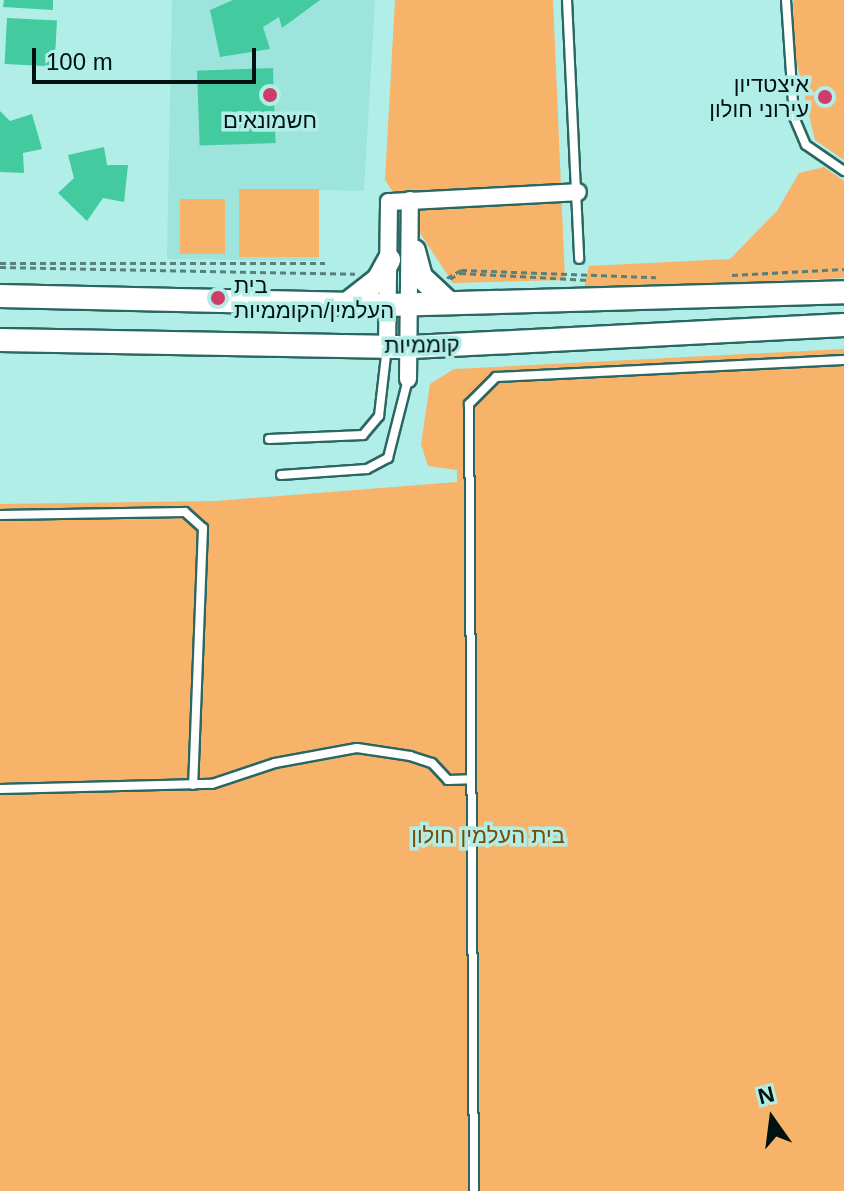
<!DOCTYPE html>
<meta charset="utf-8">
<style>
body{margin:0}
#map{position:relative;width:844px;height:1191px;overflow:hidden;background:#b0eee7;font-family:Arial,"Noto Sans Hebrew",sans-serif}
div>[style]{position:absolute}
.built>*{inset:0;background:#9ce4dc}
.green>*{inset:0;background:#f6b369;transform-origin:0 0}
.building>*{inset:0;background:#43ca9e;transform-origin:0 0}
.path>*{height:3px;margin-top:-1.5px;transform-origin:0;background:repeating-linear-gradient(90deg,#58807b 0 6px,transparent 0 10px)}
.roads{filter:drop-shadow(2px 0 #2b6762) drop-shadow(-2px 0 #2b6762) drop-shadow(0 2px #2b6762) drop-shadow(0 -2px #2b6762)}
.service>*{height:8px;margin:-4px;padding:0 4px;transform-origin:4px;border-radius:4px;background:#fff}
.minor>*{height:16px;margin:-8px;padding:0 8px;transform-origin:8px;border-radius:8px;background:#fff}
.secondary>*{height:22px;margin:-11px;padding:0 11px;transform-origin:11px;border-radius:11px;background:#fff}
.dots>*{width:22px;height:22px;translate:-50% -50%;box-sizing:border-box;border:4px solid #b0eee7;border-radius:50%}
span{translate:-50% -50%;white-space:nowrap;text-align:center;line-height:1.15;-webkit-text-stroke:7px #b0eee7;paint-order:stroke}
.poi-label{font-size:22px;color:#001210}
.right{translate:-100% -50%;text-align:right}
.left{translate:0 -50%;text-align:left}
.street-label{font-size:22px;color:#001210}
.park-label{font-size:22px;color:#7a4a05}
.north{position:absolute;left:732px;top:1079px;width:80px;height:80px;-webkit-text-stroke:6px #b0eee7;paint-order:stroke;rotate:346deg;font-size:22px;font-weight:700;line-height:32px;text-align:center;color:#001210}
.north::after{content:'';display:block;margin:auto;width:28px;height:36px;background:#001210;clip-path:polygon(50% 0,100% 100%,50% 72%,0 100%)}
.scale{position:absolute;left:32px;top:48px;width:224px;height:36px;box-sizing:border-box;border:4px solid #001210;border-top:0;padding-left:10px;font-size:24px;line-height:28px;white-space:nowrap;color:#001210;-webkit-text-stroke:6px #b0eee7;paint-order:stroke}
</style>
<div id="map">
<div class="built">
<div style="clip-path:polygon(172px 0,375px 0,364px 191px,319px 190px,319px 261px,167px 259px)"></div>
</div>
<div class="green">
<div style="clip-path:polygon(395px 0,553px 0,565px 280px,453px 283px,385px 180px)"></div>
<div style="clip-path:polygon(793px 0,844px 0,844px 160px,815px 140px,795px 55px)"></div>
<div style="clip-path:polygon(824px 167px,844px 181px,844px 278px,584px 289px,589px 266px,730px 259px,777px 211px,799px 173px)"></div>
<div style="left:239px;top:189px;width:80px;height:68px"></div>
<div style="left:180px;top:199px;width:45px;height:55px"></div>
<div style="clip-path:polygon(844px 349px,844px 1191px,0 1191px,0 504px,216px 501px,457px 482px,457px 470px,428px 466px,421px 444px,430px 384px,454px 369px)"></div>
</div>
<div class="building">
<div style="clip-path:polygon(4px 0,53px 0,53px 10px,3px 7px)"></div>
<div style="clip-path:polygon(233px 0,320px 0,282px 28px,279px 17px,263px 27px,270px 49px,220px 57px,210px 10px)"></div>
<div style="left:7px;top:18px;width:50px;height:46px;rotate:3deg"></div>
<div style="left:273px;top:68px;width:75px;height:76px;rotate:88deg"></div>
<div style="clip-path:polygon(0 111px,10px 121px,32px 114px,42px 149px,23px 153px,24px 173px,0 172px)"></div>
<div style="clip-path:polygon(104px 147px,107px 165px,128px 165px,124px 202px,103px 198px,87px 221px,58px 193px,74px 178px,68px 155px)"></div>
</div>
<div class="path">
<div style="left:0;top:263px;width:325px"></div>
<div style="left:0;top:267px;width:355px;rotate:1.1deg"></div>
<div style="left:732px;top:275px;width:112px;rotate:-3.1deg"></div>
<div style="left:447px;top:278px;width:16px;rotate:-30deg"></div>
<div style="left:461px;top:270px;width:195px;rotate:2.1deg"></div>
<div style="left:450px;top:279px;width:12px;rotate:-31deg"></div>
<div style="left:460px;top:273px;width:129px;rotate:3.1deg"></div>
</div>
<div class="roads">
<div class="service">
<div style="left:567px;top:0;width:259px;rotate:87.3deg"></div>
<div style="left:786px;top:0;width:117px;rotate:86.1deg"></div>
<div style="left:794px;top:117px;width:30px;rotate:67deg"></div>
<div style="left:806px;top:145px;width:46px;rotate:34.4deg"></div>
<div style="left:269px;top:439px;width:94px;rotate:-2.4deg"></div>
<div style="left:363px;top:435px;width:25px;rotate:-50deg"></div>
<div style="left:379px;top:416px;width:69px;rotate:-83.4deg"></div>
<div style="left:281px;top:475px;width:86px;rotate:-4deg"></div>
<div style="left:367px;top:469px;width:24px;rotate:-28deg"></div>
<div style="left:388px;top:458px;width:81px;rotate:-75.8deg"></div>
<div style="left:0;top:515px;width:185px;rotate:-0.9deg"></div>
<div style="left:185px;top:512px;width:24px;rotate:42deg"></div>
<div style="left:203px;top:528px;width:257px;rotate:92.2deg"></div>
<div style="left:0;top:789px;width:212px;rotate:-1.4deg"></div>
<div style="left:212px;top:784px;width:66px;rotate:-18.4deg"></div>
<div style="left:275px;top:763px;width:83px;rotate:-10.4deg"></div>
<div style="left:357px;top:748px;width:54px;rotate:8.6deg"></div>
<div style="left:410px;top:756px;width:23px;rotate:18deg"></div>
<div style="left:432px;top:763px;width:23px;rotate:47deg"></div>
<div style="left:448px;top:780px;width:23px;rotate:-2deg"></div>
<div style="left:474px;top:1191px;width:787px;rotate:-90.36deg"></div>
<div style="left:469px;top:404px;width:38px;rotate:-45deg"></div>
<div style="left:496px;top:377px;width:348px;rotate:-2.8deg"></div>
</div>
<div class="minor">
<div style="left:387px;top:347px;width:145px;rotate:-89.2deg"></div>
<div style="left:389px;top:202px;width:189px;rotate:-3deg"></div>
<div style="left:408px;top:379px;width:179px;rotate:-89.4deg"></div>
</div>
<div class="secondary">
<div style="left:414px;top:251px;width:27px;rotate:75deg"></div>
<div style="left:421px;top:277px;width:37px;rotate:43deg"></div>
<div style="left:0;top:296px;width:388px;rotate:1.3deg"></div>
<div style="left:388px;top:305px;width:456px;rotate:-1.6deg"></div>
<div style="left:347px;top:304px;width:39px;rotate:-38deg"></div>
<div style="left:378px;top:280px;width:23px;rotate:-61deg"></div>
<div style="left:0;top:340px;width:412px;rotate:1deg"></div>
<div style="left:412px;top:347px;width:433px;rotate:-2.9deg"></div>
</div>
</div>
<div class="dots">
<div style="left:270px;top:95px;background:#cc3e67"></div>
<div style="left:825px;top:97px;background:#cc3e67"></div>
<div style="left:218px;top:298px;background:#cc3e67"></div>
</div>
<div class="poi-label">
<span class="right" style="left:809px;top:97px">איצטדיון<br>עירוני חולון</span>
<span style="left:270px;top:121px">חשמונאים</span>
<span class="left" style="left:234px;top:298px">בית<br>העלמין/הקוממיות</span>
</div>
<div class="street-label">
<span style="left:422px;top:345px;rotate:-1deg">קוממיות</span>
</div>
<div class="park-label">
<span style="left:488px;top:836px">בית העלמין חולון</span>
</div>
<div class="north">N</div>
<div class="scale">100 m</div>
</div>
